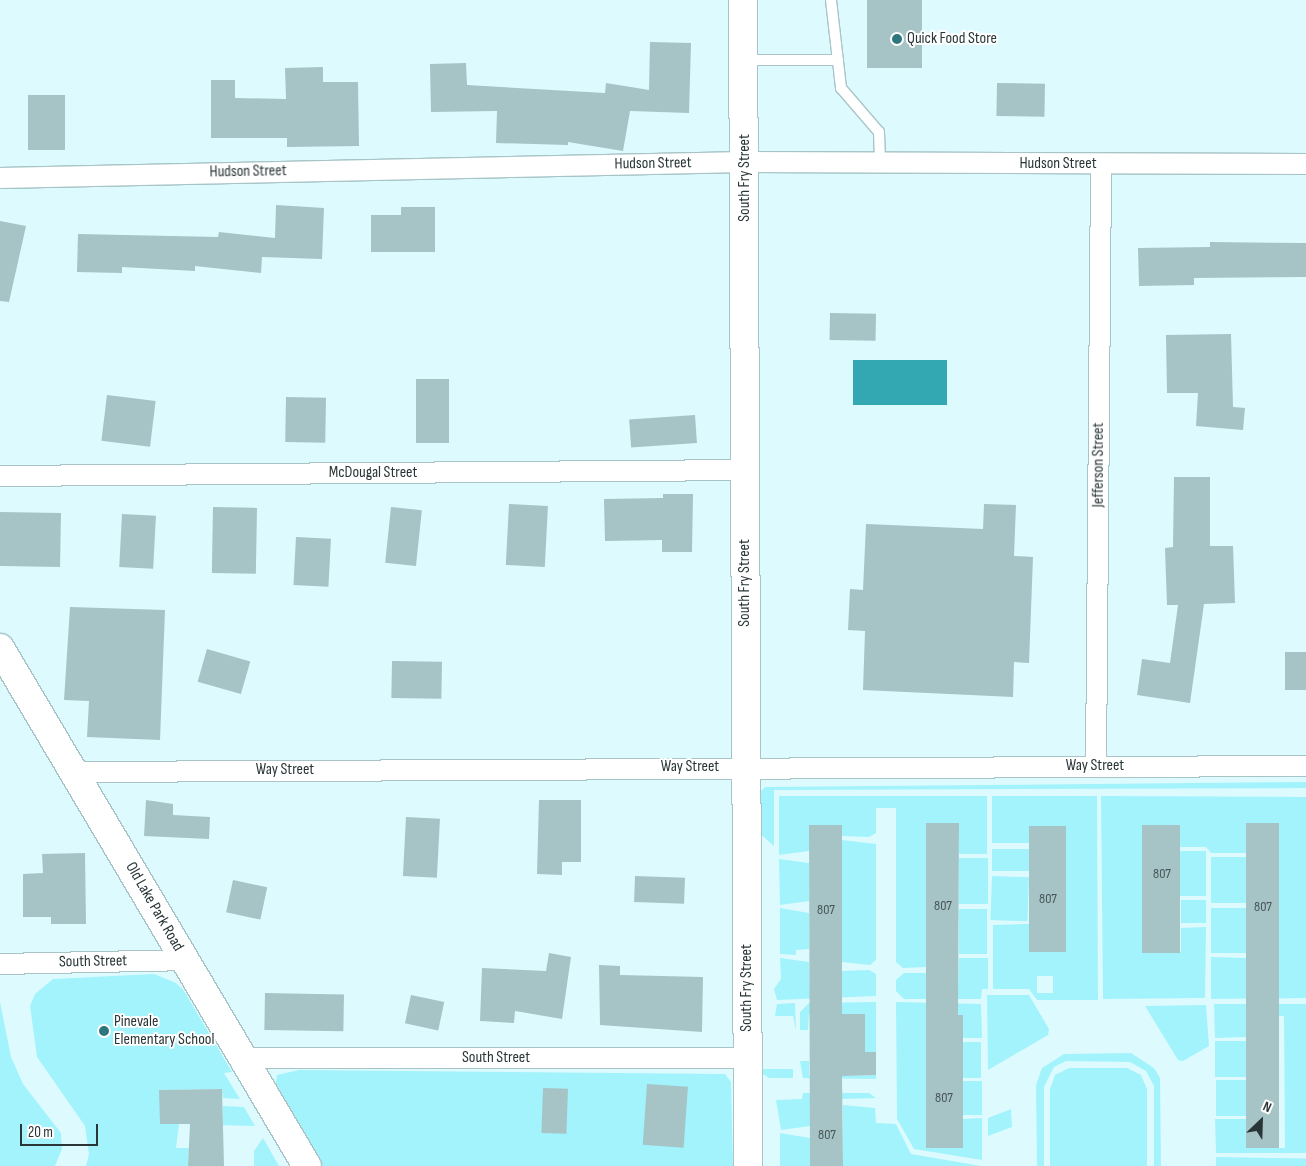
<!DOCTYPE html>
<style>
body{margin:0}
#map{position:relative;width:1306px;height:1166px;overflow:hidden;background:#ddfbfe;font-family:"Sofia Sans Condensed",sans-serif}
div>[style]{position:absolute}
.green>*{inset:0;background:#a3f3fc;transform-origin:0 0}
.water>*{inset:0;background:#33a8b3;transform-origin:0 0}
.building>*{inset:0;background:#a6c3c6;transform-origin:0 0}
.roads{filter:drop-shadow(1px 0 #a8c4c7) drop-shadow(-1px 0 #a8c4c7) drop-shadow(0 1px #a8c4c7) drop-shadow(0 -1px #a8c4c7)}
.lane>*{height:10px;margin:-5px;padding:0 5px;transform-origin:5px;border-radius:5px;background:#fff}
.street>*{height:20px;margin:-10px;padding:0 10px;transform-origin:10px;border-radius:10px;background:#fff}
.secondary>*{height:28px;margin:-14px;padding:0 14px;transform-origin:14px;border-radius:14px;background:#fff}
.dots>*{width:14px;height:14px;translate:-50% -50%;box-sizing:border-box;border:2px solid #fff;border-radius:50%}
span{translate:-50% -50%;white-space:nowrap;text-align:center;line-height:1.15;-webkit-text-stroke:4px #fff;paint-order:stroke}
.number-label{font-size:14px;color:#48585a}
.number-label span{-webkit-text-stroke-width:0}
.poi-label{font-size:16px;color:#293536}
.left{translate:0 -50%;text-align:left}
.street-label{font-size:16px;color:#293536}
.north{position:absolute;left:1236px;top:1096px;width:50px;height:50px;-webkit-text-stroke:4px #fff;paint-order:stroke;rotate:24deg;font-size:14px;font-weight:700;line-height:20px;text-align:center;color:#293536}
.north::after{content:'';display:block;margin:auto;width:18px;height:22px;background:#293536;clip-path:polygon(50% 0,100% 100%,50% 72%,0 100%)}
.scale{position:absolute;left:20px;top:1124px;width:78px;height:22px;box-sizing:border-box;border:2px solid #293536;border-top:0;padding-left:6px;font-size:15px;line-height:18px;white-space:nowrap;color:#293536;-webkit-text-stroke:4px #fff;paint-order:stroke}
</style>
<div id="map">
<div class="green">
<div style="clip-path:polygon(1306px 782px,1306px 788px,774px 790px,774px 846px,759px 833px,760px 792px,765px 787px)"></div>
<div style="clip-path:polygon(779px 796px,987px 796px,987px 854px,959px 854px,959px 823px,926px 823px,926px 967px,903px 968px,896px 962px,896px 808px,876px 808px,876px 833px,869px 837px,842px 836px,842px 825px,810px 825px,809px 851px,779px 855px)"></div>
<div style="clip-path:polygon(evenodd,992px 796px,1097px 796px,1098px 1000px,1037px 1000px,1029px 989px,993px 989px,993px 925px,1029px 924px,1030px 952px,1066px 952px,1066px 826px,1030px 826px,1029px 843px,992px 843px,992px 796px,1037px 976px,1053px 976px,1053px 993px,1037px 993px,1037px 976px)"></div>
<div style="clip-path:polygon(1101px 796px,1306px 797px,1306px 998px,1211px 999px,1211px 957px,1246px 958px,1247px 990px,1279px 990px,1246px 823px,1246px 853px,1211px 853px,1206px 847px,1180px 847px,1145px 953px,1181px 952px,1181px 928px,1206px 927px,1205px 998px,1103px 999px)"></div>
<div style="clip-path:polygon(842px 840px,876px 844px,876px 960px,870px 965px,842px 962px)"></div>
<div style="left:992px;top:849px;width:38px;height:22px"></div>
<div style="left:1180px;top:851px;width:26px;height:45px"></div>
<div style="left:1211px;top:857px;width:35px;height:46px"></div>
<div style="left:959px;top:858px;width:29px;height:46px"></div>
<div style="clip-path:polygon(779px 859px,809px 863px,809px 901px,780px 905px)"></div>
<div style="left:992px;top:876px;width:37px;height:44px;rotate:2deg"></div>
<div style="left:1181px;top:900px;width:25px;height:23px"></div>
<div style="clip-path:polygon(780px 908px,809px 913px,809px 949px,796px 950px,796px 955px,780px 954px)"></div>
<div style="left:1211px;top:908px;width:35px;height:45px"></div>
<div style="left:959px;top:909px;width:28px;height:45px"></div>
<div style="clip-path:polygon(780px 958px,809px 962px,810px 992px,842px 992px,842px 971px,869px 970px,876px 974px,876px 996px,777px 1000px,774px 989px,781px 979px)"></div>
<div style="clip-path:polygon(959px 958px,988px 958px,988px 989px,982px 989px,981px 999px,904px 999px,896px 991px,896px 980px,904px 973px,926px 973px,926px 988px,958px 988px)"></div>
<div style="clip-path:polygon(154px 974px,176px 983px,184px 991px,232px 1072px,224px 1073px,240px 1099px,223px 1098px,222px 1089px,160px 1090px,160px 1124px,223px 1124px,223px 1106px,244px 1107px,255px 1126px,179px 1124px,176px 1148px,189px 1148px,188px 1166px,86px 1166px,89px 1154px,85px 1126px,37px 1057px,30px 1006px,35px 994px,53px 979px)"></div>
<div style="clip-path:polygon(987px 995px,1029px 995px,1049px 1029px,1048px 1035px,988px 1070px)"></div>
<div style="clip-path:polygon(0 1002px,11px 1057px,23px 1084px,61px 1133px,62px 1149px,55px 1166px,0 1166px)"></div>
<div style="clip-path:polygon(876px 1002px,876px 1052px,846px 1052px,864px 1014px,809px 1014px,808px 1030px,800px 1030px,800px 1012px,809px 1003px)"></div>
<div style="clip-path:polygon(896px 1002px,981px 1004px,982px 1038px,963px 1038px,963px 1015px,926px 1016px,926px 1148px,963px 1148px,963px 1119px,982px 1118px,982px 1160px,914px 1149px,897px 1119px)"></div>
<div style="clip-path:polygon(795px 1003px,796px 1031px,793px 1016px,775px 1016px,777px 1004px)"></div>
<div style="clip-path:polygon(1214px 1004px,1306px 1004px,1306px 1153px,1216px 1153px,1215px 1119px,1248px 1119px,1248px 1148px,1285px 1148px,1284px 1016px,1247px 1016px,1247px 1037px,1215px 1038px)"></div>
<div style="clip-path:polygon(1206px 1005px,1209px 1046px,1183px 1061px,1178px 1060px,1145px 1006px)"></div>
<div style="left:1215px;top:1041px;width:32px;height:36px"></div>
<div style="left:963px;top:1042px;width:18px;height:36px"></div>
<div style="clip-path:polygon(1131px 1053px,1154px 1068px,1160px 1078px,1161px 1166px,1154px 1166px,1154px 1086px,1146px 1071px,1130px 1062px,1066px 1061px,1054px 1067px,1044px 1087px,1044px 1166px,1037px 1166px,1036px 1085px,1042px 1068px,1064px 1054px)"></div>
<div style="clip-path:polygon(793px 1059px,793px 1078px,769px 1078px,760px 1072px,764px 1069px,793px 1069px)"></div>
<div style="clip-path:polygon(800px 1061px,809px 1061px,809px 1076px,876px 1075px,876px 1079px,803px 1078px)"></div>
<div style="clip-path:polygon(1069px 1068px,1127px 1068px,1141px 1075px,1147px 1089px,1147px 1166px,1050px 1166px,1050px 1089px,1055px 1075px)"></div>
<div style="clip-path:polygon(299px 1070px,725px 1074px,731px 1082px,733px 1166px,321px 1166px,275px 1088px,277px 1075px)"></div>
<div style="left:1216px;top:1080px;width:32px;height:36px"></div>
<div style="left:963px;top:1081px;width:19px;height:34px"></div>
<div style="clip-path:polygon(803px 1093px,869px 1093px,876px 1098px,810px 1100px,810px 1126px,781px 1130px,776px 1100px,802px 1099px)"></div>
<div style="clip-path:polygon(843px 1105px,875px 1108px,876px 1123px,896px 1124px,911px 1154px,981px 1166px,843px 1166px)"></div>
<div style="clip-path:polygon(1011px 1109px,1012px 1127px,988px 1136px,988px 1118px)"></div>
<div style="clip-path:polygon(780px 1133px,810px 1138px,810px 1166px,780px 1166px)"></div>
<div style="clip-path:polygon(263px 1138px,279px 1166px,254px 1166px,254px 1151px)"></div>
<div style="left:1216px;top:1157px;width:90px;height:9px;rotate:1deg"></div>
</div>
<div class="water">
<div style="left:947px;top:360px;width:45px;height:94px;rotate:90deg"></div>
</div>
<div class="building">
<div style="left:867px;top:0;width:55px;height:68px"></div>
<div style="clip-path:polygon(650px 42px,691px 43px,689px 113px,630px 111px,623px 151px,568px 142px,568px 145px,496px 143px,497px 111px,431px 112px,430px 64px,466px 63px,467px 85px,605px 93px,606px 83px,649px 90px)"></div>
<div style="clip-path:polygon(323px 67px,323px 82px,358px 82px,359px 146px,287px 147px,287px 138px,211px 138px,211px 80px,235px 80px,235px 98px,286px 99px,285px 68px)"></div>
<div style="left:997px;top:83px;width:48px;height:33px;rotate:1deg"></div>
<div style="left:28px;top:95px;width:37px;height:55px"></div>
<div style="clip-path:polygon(276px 205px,324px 208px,322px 259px,262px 257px,261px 273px,195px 266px,195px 271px,122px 267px,122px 273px,77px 272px,78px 234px,218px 237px,219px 232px,275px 238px)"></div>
<div style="clip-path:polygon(401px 207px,435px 207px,435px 252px,371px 252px,371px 215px,401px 215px)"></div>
<div style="clip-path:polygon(0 221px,26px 226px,9px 302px,0 301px)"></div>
<div style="clip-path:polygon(1210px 242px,1306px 243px,1306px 277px,1194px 278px,1194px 285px,1139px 286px,1138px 248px,1210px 247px)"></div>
<div style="left:830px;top:313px;width:46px;height:27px;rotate:1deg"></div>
<div style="clip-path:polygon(1231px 334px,1233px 407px,1245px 408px,1243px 430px,1196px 426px,1198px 393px,1167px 393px,1166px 335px)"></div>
<div style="left:416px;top:379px;width:33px;height:64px"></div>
<div style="left:107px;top:395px;width:49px;height:46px;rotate:7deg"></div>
<div style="left:286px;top:397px;width:40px;height:45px;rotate:1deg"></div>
<div style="left:695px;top:415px;width:28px;height:66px;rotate:86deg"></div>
<div style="clip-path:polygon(1174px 477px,1210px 477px,1210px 546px,1233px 546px,1235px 603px,1204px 604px,1190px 703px,1137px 695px,1142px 659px,1170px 663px,1178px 605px,1167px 605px,1165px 548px,1173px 547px)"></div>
<div style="clip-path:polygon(663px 494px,693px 494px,692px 552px,662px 552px,662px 540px,605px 541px,604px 499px,663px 498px)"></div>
<div style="left:509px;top:504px;width:39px;height:61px;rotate:3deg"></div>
<div style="clip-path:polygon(984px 504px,1016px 505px,1014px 556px,1033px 557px,1029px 663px,1014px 662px,1013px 697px,863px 690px,865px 631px,848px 630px,850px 589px,863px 590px,866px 524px,983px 529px)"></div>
<div style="left:213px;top:507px;width:44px;height:66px;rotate:1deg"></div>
<div style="left:391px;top:507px;width:31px;height:56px;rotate:6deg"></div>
<div style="left:0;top:512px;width:61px;height:54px;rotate:1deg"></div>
<div style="left:122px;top:514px;width:34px;height:53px;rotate:3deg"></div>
<div style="left:296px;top:537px;width:35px;height:48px;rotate:3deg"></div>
<div style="clip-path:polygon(70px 607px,165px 610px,160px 740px,87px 737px,89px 701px,64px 700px)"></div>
<div style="left:207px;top:649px;width:45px;height:34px;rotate:16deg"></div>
<div style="left:1285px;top:652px;width:21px;height:38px"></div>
<div style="left:392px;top:661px;width:50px;height:37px;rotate:1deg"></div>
<div style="clip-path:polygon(146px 800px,173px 804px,173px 815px,210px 817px,209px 839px,144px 836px)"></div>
<div style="clip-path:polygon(539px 800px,581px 800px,581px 862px,562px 862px,562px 875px,537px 874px)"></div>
<div style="left:406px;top:817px;width:34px;height:59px;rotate:3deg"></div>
<div style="clip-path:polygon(926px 823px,959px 823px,958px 1015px,963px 1015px,963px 1148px,926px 1148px)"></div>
<div style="left:1246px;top:823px;width:33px;height:325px"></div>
<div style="clip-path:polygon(809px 825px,842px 825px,842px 1014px,865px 1014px,865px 1052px,876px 1052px,876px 1075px,842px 1076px,843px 1166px,810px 1166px)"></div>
<div style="left:1142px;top:825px;width:38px;height:128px"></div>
<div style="left:1029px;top:826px;width:37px;height:126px"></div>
<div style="clip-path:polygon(85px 853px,86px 924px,51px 924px,51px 917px,23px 917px,23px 874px,43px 873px,42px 854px)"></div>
<div style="left:635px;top:876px;width:50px;height:26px;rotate:2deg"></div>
<div style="left:233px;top:880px;width:35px;height:33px;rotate:12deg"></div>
<div style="clip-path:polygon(549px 953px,571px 957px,562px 1019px,515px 1011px,514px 1023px,480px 1021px,482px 968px,546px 971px)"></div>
<div style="clip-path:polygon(599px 965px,620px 966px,620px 975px,703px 977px,702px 1032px,600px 1025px)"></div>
<div style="left:265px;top:993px;width:79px;height:37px;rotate:1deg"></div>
<div style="left:411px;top:995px;width:34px;height:29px;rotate:12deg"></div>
<div style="left:647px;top:1084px;width:41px;height:61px;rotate:4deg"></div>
<div style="left:543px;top:1088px;width:25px;height:45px;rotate:2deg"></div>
<div style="clip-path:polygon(222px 1089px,224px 1166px,188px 1166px,190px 1124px,160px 1124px,159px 1090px)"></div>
</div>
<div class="roads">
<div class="lane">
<div style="left:831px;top:0;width:89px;rotate:83.5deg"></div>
<div style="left:841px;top:88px;width:58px;rotate:49.2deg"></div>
<div style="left:879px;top:132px;width:31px;rotate:88deg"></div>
<div style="left:745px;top:60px;width:93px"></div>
</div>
<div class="street">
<div style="left:0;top:178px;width:745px;rotate:-1.23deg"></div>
<div style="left:745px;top:162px;width:561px;rotate:0.2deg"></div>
<div style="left:0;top:476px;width:745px;rotate:-0.46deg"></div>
<div style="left:1096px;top:766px;width:602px;rotate:-89.52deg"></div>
<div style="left:75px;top:772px;width:1231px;rotate:-0.28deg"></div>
<div style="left:0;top:964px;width:185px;rotate:-1.2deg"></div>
<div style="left:244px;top:1058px;width:504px"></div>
</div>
<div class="secondary">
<div style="left:743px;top:0;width:1166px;rotate:89.75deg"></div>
<div style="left:0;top:648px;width:602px;rotate:59.35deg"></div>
</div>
</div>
<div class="dots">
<div style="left:897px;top:39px;background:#2d767d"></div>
<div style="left:104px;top:1031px;background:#2d767d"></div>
</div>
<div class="number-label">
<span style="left:1162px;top:874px">807</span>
<span style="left:1048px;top:899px">807</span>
<span style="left:943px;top:906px">807</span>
<span style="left:1263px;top:907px">807</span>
<span style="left:826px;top:910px">807</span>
<span style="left:944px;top:1098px">807</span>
<span style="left:827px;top:1135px">807</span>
</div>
<div class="poi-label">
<span class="left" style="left:907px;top:39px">Quick Food Store</span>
<span class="left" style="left:114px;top:1031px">Pinevale<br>Elementary School</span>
</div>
<div class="street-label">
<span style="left:653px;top:164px;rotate:-1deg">Hudson Street</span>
<span style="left:1058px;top:164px">Hudson Street</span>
<span style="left:248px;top:172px;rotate:-1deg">Hudson Street</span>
<span style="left:745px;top:178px;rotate:-90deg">South Fry Street</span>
<span style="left:1099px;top:465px;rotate:-90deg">Jefferson Street</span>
<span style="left:373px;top:473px">McDougal Street</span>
<span style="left:745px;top:583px;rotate:-90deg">South Fry Street</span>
<span style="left:1095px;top:766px">Way Street</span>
<span style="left:690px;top:767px">Way Street</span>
<span style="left:285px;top:770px">Way Street</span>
<span style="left:154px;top:907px;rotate:60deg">Old Lake Park Road</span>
<span style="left:93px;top:962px;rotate:-1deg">South Street</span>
<span style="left:747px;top:988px;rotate:-90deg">South Fry Street</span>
<span style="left:496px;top:1058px">South Street</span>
</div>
<div class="north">N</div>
<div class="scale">20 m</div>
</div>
